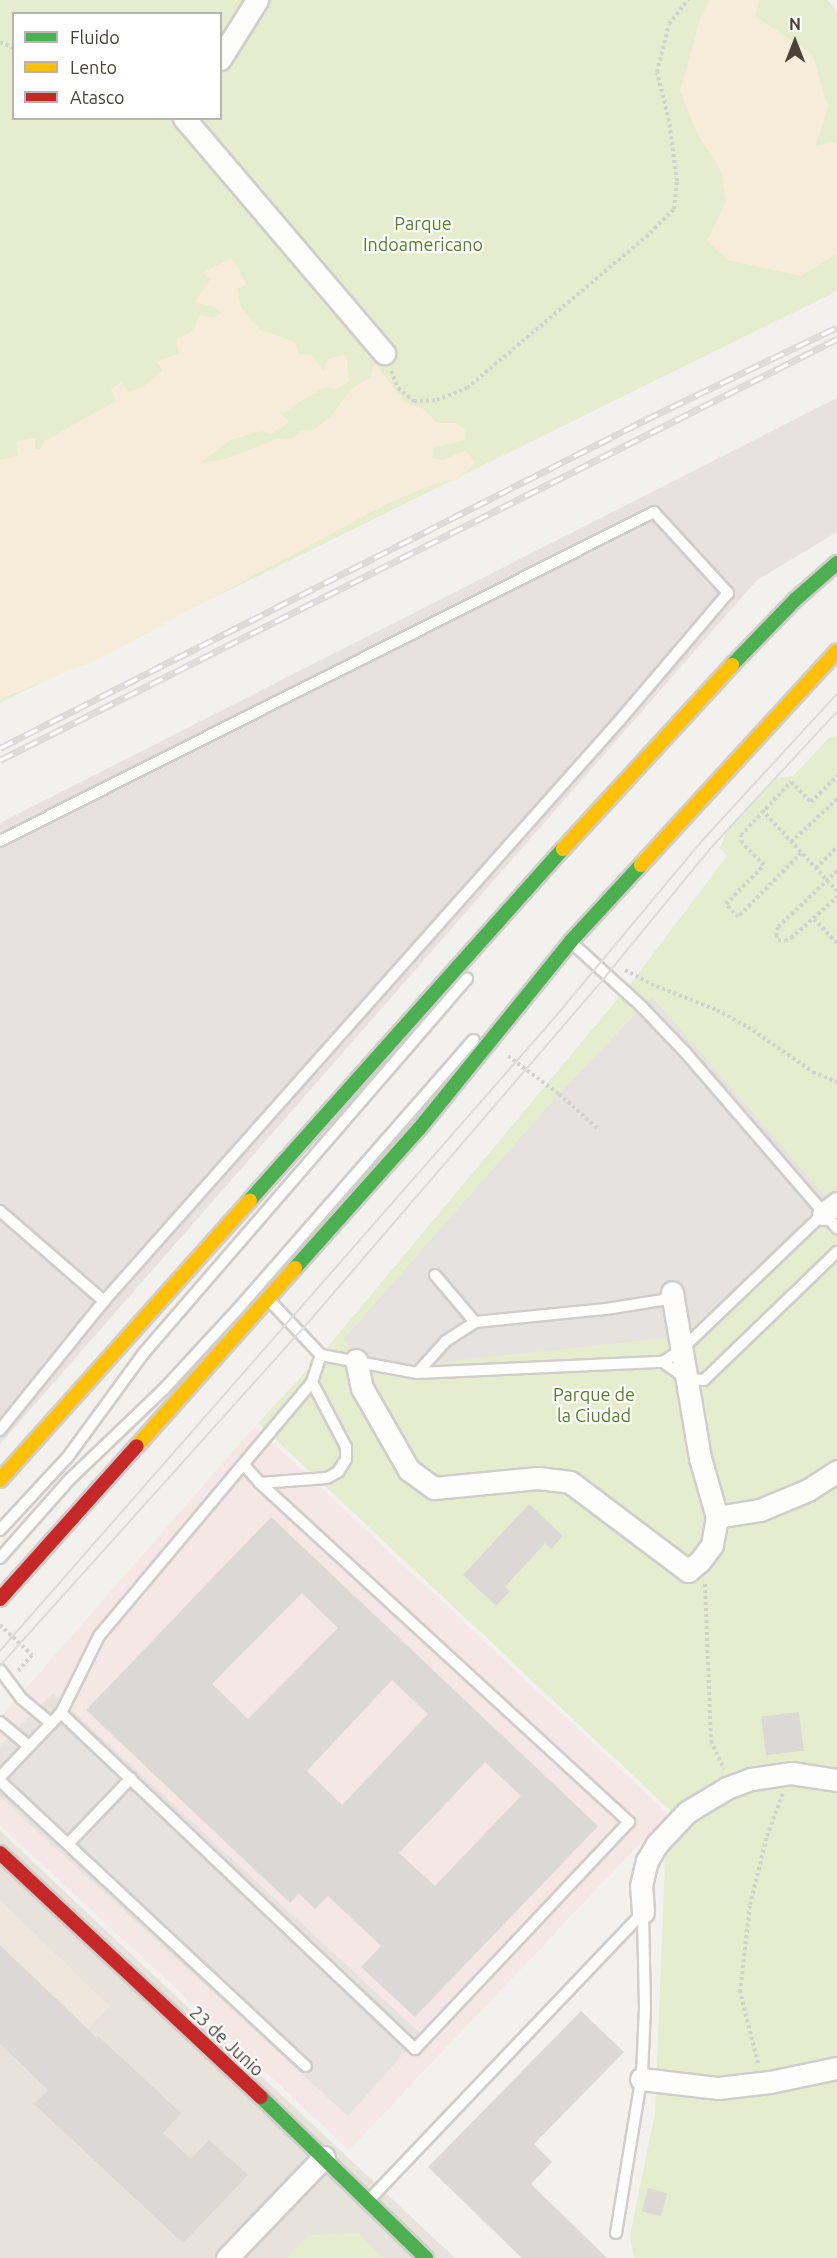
<!DOCTYPE html>
<style>
body{margin:0}
#map{position:relative;width:837px;height:2258px;overflow:hidden;background:#f3f1ee;font-family:Ubuntu,sans-serif}
div>[style]{position:absolute}
.residential>*{inset:0;background:#e7e2db}
.industrial>*{inset:0;background:#e7e2df}
.education>*{inset:0;background:#eee7dd}
.medical>*{inset:0;background:#f5e7e6}
.green>*{inset:0;background:#e5edce}
.sand>*{inset:0;background:#f6ecd9}
.parking>*{inset:0;background:#e5e2df}
.building>*{inset:0;background:#dbd8d5;transform-origin:0 0}
.path>*{height:4px;margin-top:-2px;transform-origin:0;background:repeating-linear-gradient(90deg,#d3d1cc 0 3px,transparent 0 6px)}
.roads{filter:drop-shadow(2px 0 #d0cdca) drop-shadow(-2px 0 #d0cdca) drop-shadow(0 2px #d0cdca) drop-shadow(0 -2px #d0cdca)}
.lane>*{height:10px;margin:-5px;padding:0 5px;transform-origin:5px;border-radius:5px;background:#fdfdfc}
.street>*{height:21px;margin:-10.5px;padding:0 10.5px;transform-origin:10.5px;border-radius:10.5px;background:#fdfdfc}
.fast>*{height:14px;margin:-7px;padding:0 7px;transform-origin:7px;border-radius:7px;background:#4caf50}
.slow>*{height:14px;margin:-7px;padding:0 7px;transform-origin:7px;border-radius:7px;background:#ffc107}
.jam>*{height:14px;margin:-7px;padding:0 7px;transform-origin:7px;border-radius:7px;background:#c62828}
.tram>*{height:1.5px;margin:-0.75px;padding:0 0.75px;transform-origin:0.75px;border-radius:0.75px;background:#dbdbda}
.rail>*{height:7px;margin-top:-3.5px;transform-origin:0;background:repeating-linear-gradient(90deg,#fff 0 14px,#dbdbda 0 28px);box-sizing:border-box;border-block:2px solid #dbdbda}
span{translate:-50% -50%;white-space:nowrap;text-align:center;line-height:1.15;-webkit-text-stroke:4.5px #fff;paint-order:stroke}
.park-label{font-size:18px;color:#557f29}
.street-label{font-size:18px;color:#4b4139}
.legend{position:absolute;left:12px;top:12px;width:210px;height:108px;box-sizing:border-box;background:#fff;border:2px solid #b7b3b0;margin:0;padding:8px 10px;list-style:none;font-size:18px;color:#4b4139}
.legend li{display:flex;align-items:center;gap:12px;height:30px}
.legend b{width:30px;border:2px solid #b7b3b0}
.north{position:absolute;left:765px;top:12px;width:60px;height:60px;-webkit-text-stroke:4px #fff;paint-order:stroke;rotate:0deg;font-size:16px;font-weight:700;line-height:24px;text-align:center;color:#4b4139}
.north::after{content:'';display:block;margin:auto;width:21px;height:27px;background:#4b4139;clip-path:polygon(50% 0,100% 100%,50% 72%,0 100%)}
</style>
<div id="map">
<div class="residential">
<div style="clip-path:polygon(0 1831px,455px 2258px,0 2258px)"></div>
</div>
<div class="industrial">
<div style="clip-path:polygon(837px 398px,837px 532px,757px 580px,0 1444px,0 823px)"></div>
</div>
<div class="education">
<div style="clip-path:polygon(0 1900px,110px 2006px,38px 2081px,0 2044px)"></div>
</div>
<div class="medical">
<div style="clip-path:polygon(255px 1426px,668px 1814px,349px 2150px,0 1825px,0 1718px)"></div>
</div>
<div class="green">
<div style="clip-path:polygon(evenodd,0 0,828px 0,837px 11px,837px 291px,0 703px,0 0,14px 14px,220px 14px,220px 118px,14px 118px,14px 14px)"></div>
<div style="clip-path:polygon(837px 736px,837px 2258px,634px 2258px,630px 2235px,655px 2113px,665px 1862px,673px 1813px,258px 1423px,321px 1355px,631px 983px,727px 856px,720px 848px,728px 828px,774px 778px,793px 776px,830px 737px)"></div>
<div style="clip-path:polygon(358px 2233px,383px 2258px,286px 2258px,309px 2235px)"></div>
</div>
<div class="sand">
<div style="clip-path:polygon(710px 0,759px 0,755px 16px,812px 54px,828px 106px,816px 146px,837px 142px,837px 254px,801px 276px,728px 260px,707px 241px,726px 201px,721px 171px,697px 133px,680px 91px,701px 16px)"></div>
<div style="clip-path:polygon(231px 258px,238px 267px,246px 285px,237px 289px,242px 309px,260px 330px,295px 342px,299px 354px,312px 355px,323px 370px,328px 359px,346px 354px,349px 381px,336px 390px,326px 387px,302px 400px,282px 414px,289px 422px,271px 434px,262px 431px,230px 440px,201px 463px,225px 459px,277px 439px,294px 438px,300px 430px,314px 430px,333px 414px,351px 389px,370px 377px,375px 364px,405px 402px,424px 409px,437px 423px,455px 423px,465px 429px,464px 440px,433px 448px,432px 458px,443px 460px,466px 450px,475px 462px,458px 480px,436px 483px,385px 505px,97px 660px,0 699px,0 460px,18px 456px,16px 441px,35px 438px,35px 449px,41px 449px,44px 441px,116px 401px,111px 389px,121px 382px,129px 392px,144px 386px,162px 371px,157px 362px,179px 353px,176px 339px,193px 331px,200px 315px,213px 318px,221px 313px,215px 307px,195px 302px,210px 279px,203px 273px)"></div>
</div>
<div class="parking">
<div style="clip-path:polygon(652px 997px,828px 1200px,683px 1336px,369px 1370px,344px 1339px,559px 1094px)"></div>
<div style="clip-path:polygon(53px 1693px,421px 2034px,348px 2116px,0 1797px,0 1746px)"></div>
</div>
<div class="building">
<div style="clip-path:polygon(529px 1504px,563px 1536px,551px 1549px,545px 1543px,505px 1587px,510px 1591px,496px 1606px,463px 1575px)"></div>
<div style="clip-path:polygon(evenodd,271px 1517px,598px 1826px,415px 2017px,361px 1967px,381px 1946px,328px 1896px,315px 1909px,299px 1893px,290px 1903px,86px 1710px,271px 1517px,302px 1593px,338px 1628px,248px 1719px,212px 1684px,302px 1593px,271px 1517px,392px 1680px,428px 1714px,342px 1805px,307px 1771px,392px 1680px,271px 1517px,485px 1762px,521px 1796px,435px 1886px,399px 1853px,485px 1762px)"></div>
<div style="left:799px;top:1712px;width:39px;height:38px;rotate:83deg"></div>
<div style="clip-path:polygon(0 1945px,97px 2038px,98px 2036px,181px 2113px,163px 2133px,191px 2159px,209px 2140px,248px 2175px,183px 2243px,34px 2104px,48px 2090px,0 2044px)"></div>
<div style="clip-path:polygon(581px 2011px,624px 2052px,534px 2144px,552px 2162px,531px 2184px,607px 2258px,522px 2258px,428px 2167px)"></div>
<div style="left:648px;top:2188px;width:20px;height:24px;rotate:15deg"></div>
</div>
<div class="path">
<div style="left:0;top:42px;width:15px;rotate:23deg"></div>
<div style="left:391px;top:371px;width:18px;rotate:68deg"></div>
<div style="left:398px;top:388px;width:21px;rotate:39deg"></div>
<div style="left:414px;top:401px;width:23px;rotate:-2deg"></div>
<div style="left:437px;top:400px;width:32px;rotate:-22deg"></div>
<div style="left:467px;top:388px;width:234px;rotate:-40.2deg"></div>
<div style="left:646px;top:237px;width:40px;rotate:-45deg"></div>
<div style="left:674px;top:209px;width:28px;rotate:-84deg"></div>
<div style="left:677px;top:181px;width:61px;rotate:-97.6deg"></div>
<div style="left:669px;top:121px;width:50px;rotate:-103.8deg"></div>
<div style="left:657px;top:72px;width:49px;rotate:-76deg"></div>
<div style="left:669px;top:24px;width:31px;rotate:-52deg"></div>
<div style="left:762px;top:810px;width:110px;rotate:47.2deg"></div>
<div style="left:791px;top:842px;width:63px;rotate:-43.1deg"></div>
<div style="left:801px;top:853px;width:90px;rotate:134.5deg"></div>
<div style="left:738px;top:917px;width:18px;rotate:-133deg"></div>
<div style="left:726px;top:904px;width:54px;rotate:-45.7deg"></div>
<div style="left:764px;top:865px;width:31px;rotate:-135deg"></div>
<div style="left:742px;top:843px;width:8px;rotate:-97deg"></div>
<div style="left:741px;top:835px;width:73px;rotate:-46.7deg"></div>
<div style="left:791px;top:782px;width:28px;rotate:45deg"></div>
<div style="left:811px;top:802px;width:37px;rotate:-45deg"></div>
<div style="left:816px;top:868px;width:30px;rotate:-45deg"></div>
<div style="left:837px;top:871px;width:81px;rotate:136.5deg"></div>
<div style="left:778px;top:927px;width:8px;rotate:104deg"></div>
<div style="left:776px;top:935px;width:5px;rotate:68deg"></div>
<div style="left:778px;top:940px;width:7px;rotate:8deg"></div>
<div style="left:785px;top:941px;width:7px;rotate:-27deg"></div>
<div style="left:791px;top:938px;width:62px;rotate:-41.7deg"></div>
<div style="left:814px;top:919px;width:33px;rotate:46deg"></div>
<div style="left:625px;top:970px;width:30px;rotate:28deg"></div>
<div style="left:651px;top:984px;width:71px;rotate:21.5deg"></div>
<div style="left:717px;top:1010px;width:35px;rotate:29deg"></div>
<div style="left:748px;top:1027px;width:79px;rotate:34.7deg"></div>
<div style="left:813px;top:1072px;width:26px;rotate:23deg"></div>
<div style="left:508px;top:1056px;width:64px;rotate:36.7deg"></div>
<div style="left:559px;top:1094px;width:52px;rotate:41.9deg"></div>
<div style="left:705px;top:1584px;width:157px;rotate:87.8deg"></div>
<div style="left:711px;top:1741px;width:31px;rotate:65deg"></div>
<div style="left:0;top:1625px;width:44px;rotate:43.2deg"></div>
<div style="left:32px;top:1655px;width:21px;rotate:131deg"></div>
<div style="left:758px;top:2063px;width:73px;rotate:-104.2deg"></div>
<div style="left:740px;top:1992px;width:88px;rotate:-83.4deg"></div>
<div style="left:750px;top:1905px;width:71px;rotate:-76.2deg"></div>
<div style="left:767px;top:1836px;width:46px;rotate:-69.6deg"></div>
</div>
<div class="roads">
<div class="lane">
<div style="left:0;top:841px;width:732px;rotate:-26.71deg"></div>
<div style="left:654px;top:512px;width:110px;rotate:47.6deg"></div>
<div style="left:728px;top:593px;width:167px;rotate:130.4deg"></div>
<div style="left:620px;top:720px;width:777px;rotate:131.61deg"></div>
<div style="left:104px;top:1301px;width:166px;rotate:128.9deg"></div>
<div style="left:572px;top:943px;width:95px;rotate:42.4deg"></div>
<div style="left:642px;top:1007px;width:62px;rotate:46.3deg"></div>
<div style="left:685px;top:1052px;width:233px;rotate:49.2deg"></div>
<div style="left:0;top:1211px;width:138px;rotate:40.9deg"></div>
<div style="left:435px;top:1275px;width:62px;rotate:49.6deg"></div>
<div style="left:268px;top:1299px;width:77px;rotate:46.6deg"></div>
<div style="left:321px;top:1355px;width:98px;rotate:10.6deg"></div>
<div style="left:417px;top:1373px;width:246px;rotate:-2.6deg"></div>
<div style="left:663px;top:1362px;width:22px;rotate:-34deg"></div>
<div style="left:681px;top:1350px;width:197px;rotate:-43.8deg"></div>
<div style="left:663px;top:1362px;width:29px;rotate:36deg"></div>
<div style="left:686px;top:1379px;width:18px;rotate:3deg"></div>
<div style="left:704px;top:1380px;width:185px;rotate:-43.9deg"></div>
<div style="left:417px;top:1373px;width:43px;rotate:-47.8deg"></div>
<div style="left:446px;top:1341px;width:35px;rotate:-33deg"></div>
<div style="left:475px;top:1322px;width:132px;rotate:-5.7deg"></div>
<div style="left:606px;top:1309px;width:58px;rotate:-9deg"></div>
<div style="left:663px;top:1300px;width:12px;rotate:-42deg"></div>
<div style="left:244px;top:1465px;width:24px;rotate:48deg"></div>
<div style="left:260px;top:1483px;width:67px;rotate:-4.3deg"></div>
<div style="left:327px;top:1478px;width:13px;rotate:-29deg"></div>
<div style="left:338px;top:1472px;width:15px;rotate:-58deg"></div>
<div style="left:346px;top:1459px;width:12px;rotate:-90deg"></div>
<div style="left:346px;top:1447px;width:73px;rotate:-117.6deg"></div>
<div style="left:0;top:1530px;width:98px;rotate:-47.1deg"></div>
<div style="left:67px;top:1458px;width:129px;rotate:-53.8deg"></div>
<div style="left:143px;top:1354px;width:496px;rotate:-49.2deg"></div>
<div style="left:0;top:1558px;width:106px;rotate:-48.5deg"></div>
<div style="left:70px;top:1479px;width:130px;rotate:-43.8deg"></div>
<div style="left:164px;top:1389px;width:108px;rotate:-47.3deg"></div>
<div style="left:237px;top:1310px;width:359px;rotate:-48.8deg"></div>
<div style="left:0;top:1670px;width:36px;rotate:53deg"></div>
<div style="left:22px;top:1699px;width:38px;rotate:40deg"></div>
<div style="left:61px;top:1713px;width:488px;rotate:43.5deg"></div>
<div style="left:415px;top:2049px;width:312px;rotate:-46.7deg"></div>
<div style="left:629px;top:1822px;width:501px;rotate:-137.43deg"></div>
<div style="left:0;top:1722px;width:38px;rotate:40deg"></div>
<div style="left:0;top:1777px;width:88px;rotate:-46.4deg"></div>
<div style="left:61px;top:1713px;width:86px;rotate:-63.7deg"></div>
<div style="left:99px;top:1636px;width:331px;rotate:-50deg"></div>
<div style="left:312px;top:1382px;width:28px;rotate:-72deg"></div>
<div style="left:0;top:1781px;width:418px;rotate:43deg"></div>
<div style="left:68px;top:1844px;width:91px;rotate:-46.3deg"></div>
<div style="left:370px;top:2199px;width:396px;rotate:-46.4deg"></div>
<div style="left:616px;top:2233px;width:161px;rotate:-80.7deg"></div>
<div style="left:642px;top:2074px;width:65px;rotate:-87.4deg"></div>
<div style="left:645px;top:2009px;width:97px;rotate:-91.2deg"></div>
</div>
<div class="street">
<div style="left:220px;top:59px;width:70px;rotate:-57.9deg"></div>
<div style="left:184px;top:118px;width:309px;rotate:49.6deg"></div>
<div style="left:823px;top:1214px;width:18px;rotate:-38deg"></div>
<div style="left:356px;top:1360px;width:29px;rotate:78deg"></div>
<div style="left:362px;top:1388px;width:95px;rotate:60.2deg"></div>
<div style="left:409px;top:1470px;width:31px;rotate:36deg"></div>
<div style="left:434px;top:1488px;width:104px;rotate:-5.5deg"></div>
<div style="left:538px;top:1478px;width:32px;rotate:7deg"></div>
<div style="left:570px;top:1482px;width:148px;rotate:37deg"></div>
<div style="left:688px;top:1571px;width:16px;rotate:-40deg"></div>
<div style="left:700px;top:1561px;width:20px;rotate:-53deg"></div>
<div style="left:712px;top:1545px;width:28px;rotate:-80deg"></div>
<div style="left:717px;top:1517px;width:61px;rotate:-106.1deg"></div>
<div style="left:700px;top:1458px;width:168px;rotate:-99.6deg"></div>
<div style="left:717px;top:1517px;width:44px;rotate:-9.2deg"></div>
<div style="left:760px;top:1510px;width:52px;rotate:-22.6deg"></div>
<div style="left:808px;top:1490px;width:35px;rotate:-33deg"></div>
<div style="left:643px;top:1912px;width:26px;rotate:-94deg"></div>
<div style="left:641px;top:1886px;width:26px;rotate:-77deg"></div>
<div style="left:647px;top:1861px;width:20px;rotate:-60deg"></div>
<div style="left:657px;top:1844px;width:44px;rotate:-46.8deg"></div>
<div style="left:687px;top:1812px;width:47px;rotate:-31deg"></div>
<div style="left:727px;top:1788px;width:26px;rotate:-21deg"></div>
<div style="left:751px;top:1779px;width:40px;rotate:-8.5deg"></div>
<div style="left:791px;top:1773px;width:47px;rotate:8.7deg"></div>
<div style="left:641px;top:2079px;width:78px;rotate:6.7deg"></div>
<div style="left:718px;top:2088px;width:52px;rotate:-6.6deg"></div>
<div style="left:770px;top:2082px;width:68px;rotate:-11.8deg"></div>
<div style="left:227px;top:2258px;width:140px;rotate:-46.2deg"></div>
</div>
<div class="fast">
<div style="left:732px;top:665px;width:92px;rotate:-45.9deg"></div>
<div style="left:796px;top:599px;width:55px;rotate:-41.3deg"></div>
<div style="left:250px;top:1200px;width:470px;rotate:-48.3deg"></div>
<div style="left:295px;top:1268px;width:186px;rotate:-48.3deg"></div>
<div style="left:419px;top:1129px;width:242px;rotate:-51deg"></div>
<div style="left:571px;top:941px;width:103px;rotate:-47.4deg"></div>
<div style="left:261px;top:2097px;width:231px;rotate:44.3deg"></div>
</div>
<div class="slow">
<div style="left:563px;top:849px;width:250px;rotate:-47.4deg"></div>
<div style="left:641px;top:865px;width:290px;rotate:-47.5deg"></div>
<div style="left:137px;top:1446px;width:238px;rotate:-48.4deg"></div>
<div style="left:0;top:1480px;width:375px;rotate:-48.2deg"></div>
</div>
<div class="jam">
<div style="left:0;top:1599px;width:205px;rotate:-48.2deg"></div>
<div style="left:0;top:1853px;width:357px;rotate:43.1deg"></div>
</div>
</div>
<div class="tram">
<div style="left:0;top:1651px;width:844px;rotate:-48.79deg"></div>
<div style="left:556px;top:1016px;width:225px;rotate:-50.2deg"></div>
<div style="left:700px;top:843px;width:202px;rotate:-47.4deg"></div>
<div style="left:0;top:1666px;width:450px;rotate:-48.1deg"></div>
<div style="left:301px;top:1331px;width:468px;rotate:-49.3deg"></div>
<div style="left:606px;top:976px;width:163px;rotate:-50.7deg"></div>
<div style="left:709px;top:850px;width:188px;rotate:-47.2deg"></div>
</div>
<div class="rail">
<div style="left:0;top:748px;width:724px;rotate:-26.95deg"></div>
<div style="left:645px;top:420px;width:213px;rotate:-25.8deg"></div>
<div style="left:0;top:760px;width:937px;rotate:-26.7deg"></div>
</div>
<div class="park-label">
<span style="left:423px;top:234px">Parque<br>Indoamericano</span>
<span style="left:594px;top:1405px">Parque de<br>la Ciudad</span>
</div>
<div class="street-label">
<span style="left:227px;top:2041px;rotate:43deg">23 de Junio</span>
</div>
<ul class="legend">
<li><b style="height:8px;background:#4caf50"></b>Fluido</li>
<li><b style="height:8px;background:#ffc107"></b>Lento</li>
<li><b style="height:8px;background:#c62828"></b>Atasco</li>
</ul>
<div class="north">N</div>
</div>
